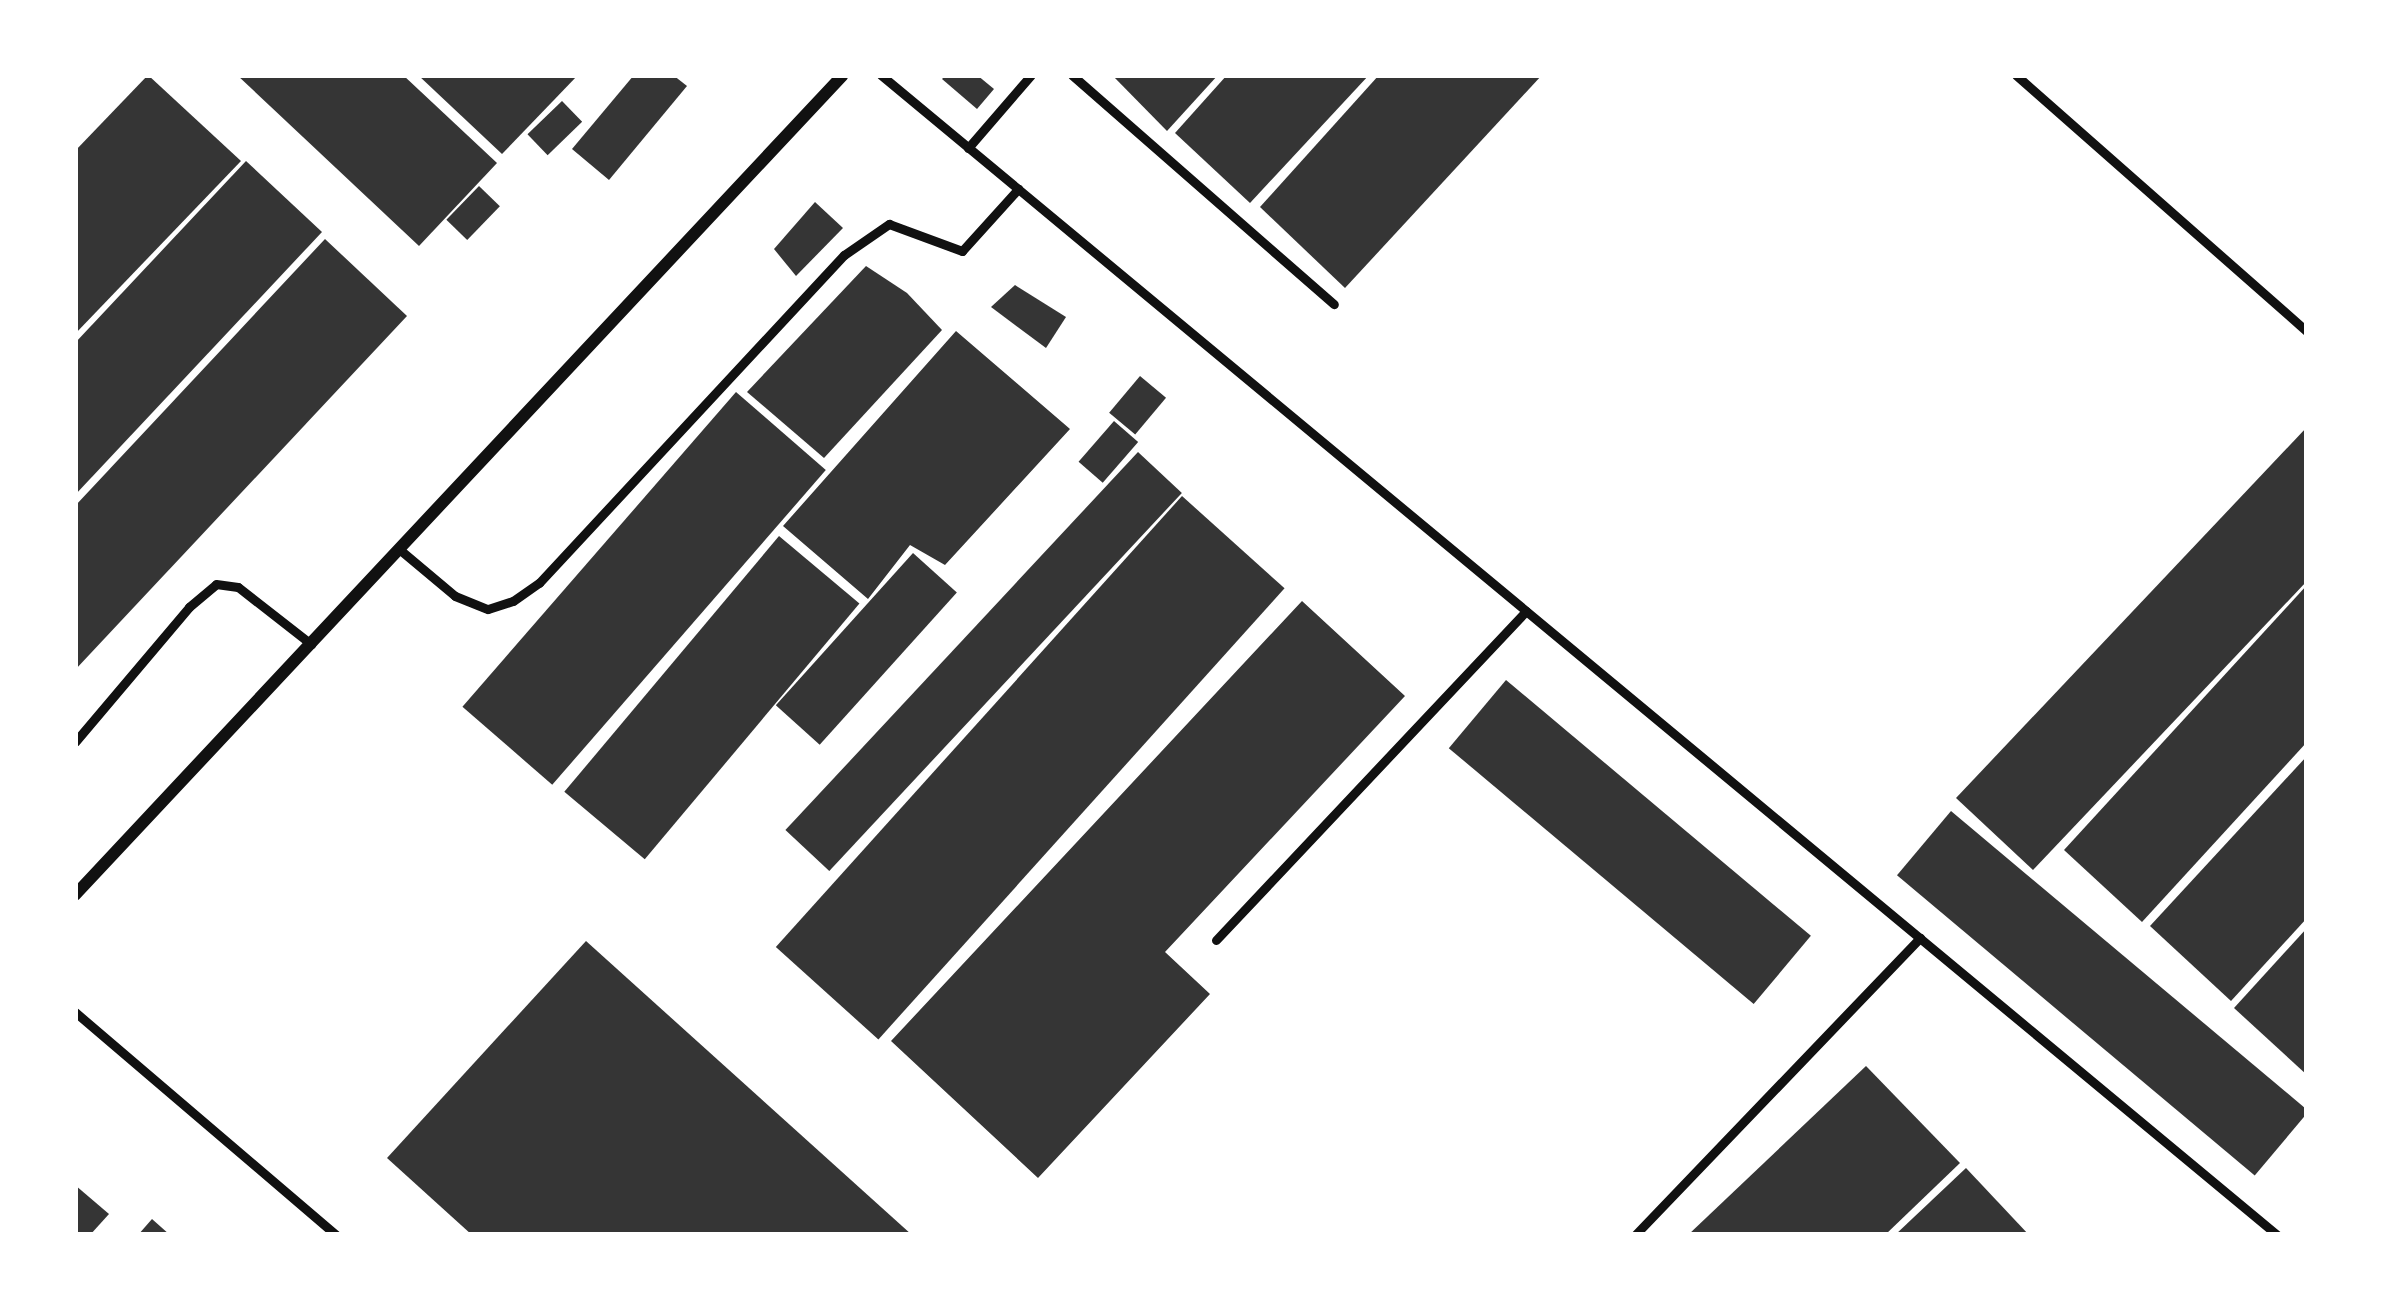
<!DOCTYPE html>
<style>
body{margin:0}
#map{position:relative;width:2382px;height:1310px;overflow:hidden;background:#fff;font-family:Lato,sans-serif}
div>[style]{position:absolute}
.building>*{inset:0;background:#353535;transform-origin:0 0}
.service>*{height:9px;margin:-4.5px;padding:0 4.5px;transform-origin:4.5px;border-radius:4.5px;background:#111}
.minor>*{height:12px;margin:-6px;padding:0 6px;transform-origin:6px;border-radius:6px;background:#111}
span{translate:-50% -50%;white-space:nowrap;text-align:center;line-height:1.15;-webkit-text-stroke:12px #fff;paint-order:stroke}
.frame{position:absolute;inset:0;border:78px solid #fff;pointer-events:none}
</style>
<div id="map">
<div class="building">
<div style="clip-path:polygon(148px 75px,241px 161px,75px 334px,75px 151px)"></div>
<div style="clip-path:polygon(237px 75px,403px 75px,497px 163px,419px 246px)"></div>
<div style="clip-path:polygon(418px 75px,578px 75px,502px 154px)"></div>
<div style="clip-path:polygon(634px 75px,673px 75px,687px 86px,609px 180px,572px 149px)"></div>
<div style="clip-path:polygon(946px 75px,977px 75px,994px 89px,977px 109px,942px 79px)"></div>
<div style="clip-path:polygon(1112px 75px,1218px 75px,1167px 131px)"></div>
<div style="clip-path:polygon(1227px 75px,1369px 75px,1250px 203px,1175px 133px)"></div>
<div style="clip-path:polygon(1379px 75px,1542px 75px,1345px 288px,1260px 207px)"></div>
<div style="left:562px;top:101px;width:29px;height:48px;rotate:46deg"></div>
<div style="clip-path:polygon(246px 161px,322px 232px,75px 495px,75px 343px)"></div>
<div style="left:479px;top:186px;width:29px;height:47px;rotate:44deg"></div>
<div style="clip-path:polygon(815px 202px,843px 228px,796px 276px,774px 249px)"></div>
<div style="clip-path:polygon(325px 239px,407px 316px,75px 670px,75px 506px)"></div>
<div style="clip-path:polygon(866px 266px,907px 293px,942px 330px,824px 458px,747px 392px)"></div>
<div style="clip-path:polygon(1015px 285px,1066px 317px,1046px 348px,991px 307px)"></div>
<div style="clip-path:polygon(956px 331px,1070px 429px,945px 565px,910px 545px,868px 599px,783px 526px)"></div>
<div style="left:1140px;top:376px;width:34px;height:48px;rotate:40deg"></div>
<div style="left:736px;top:392px;width:119px;height:417px;rotate:41deg"></div>
<div style="left:1114px;top:421px;width:32px;height:54px;rotate:41deg"></div>
<div style="clip-path:polygon(2307px 427px,2307px 581px,2033px 870px,1956px 798px)"></div>
<div style="left:1138px;top:452px;width:60px;height:517px;rotate:43deg"></div>
<div style="left:1182px;top:496px;width:138px;height:607px;rotate:42deg"></div>
<div style="left:779px;top:536px;width:105px;height:334px;rotate:40deg"></div>
<div style="left:913px;top:553px;width:59px;height:205px;rotate:42deg"></div>
<div style="clip-path:polygon(2307px 585px,2307px 742px,2142px 922px,2064px 850px)"></div>
<div style="clip-path:polygon(1302px 601px,1405px 696px,1165px 952px,1210px 994px,1038px 1178px,891px 1041px)"></div>
<div style="left:1506px;top:680px;width:398px;height:89px;rotate:40deg"></div>
<div style="clip-path:polygon(2307px 756px,2307px 918px,2231px 1001px,2150px 926px)"></div>
<div style="left:1951px;top:811px;width:467px;height:84px;rotate:40deg"></div>
<div style="clip-path:polygon(2307px 928px,2307px 1075px,2234px 1008px)"></div>
<div style="clip-path:polygon(586px 941px,912px 1235px,472px 1235px,387px 1158px)"></div>
<div style="clip-path:polygon(1866px 1066px,1960px 1163px,1885px 1235px,1688px 1235px)"></div>
<div style="clip-path:polygon(1966px 1168px,2029px 1235px,1895px 1235px)"></div>
<div style="clip-path:polygon(75px 1185px,109px 1214px,90px 1235px,75px 1235px)"></div>
<div style="clip-path:polygon(152px 1219px,170px 1235px,138px 1235px)"></div>
</div>
<div class="service">
<div style="left:881px;top:75px;width:1815px;rotate:39.72deg"></div>
<div style="left:1072px;top:75px;width:348px;rotate:41.2deg"></div>
<div style="left:2016px;top:75px;width:388px;rotate:41.4deg"></div>
<div style="left:968px;top:148px;width:96px;rotate:-49.2deg"></div>
<div style="left:399px;top:549px;width:73px;rotate:40deg"></div>
<div style="left:455px;top:596px;width:35px;rotate:22deg"></div>
<div style="left:488px;top:609px;width:26px;rotate:-18deg"></div>
<div style="left:513px;top:601px;width:32px;rotate:-35deg"></div>
<div style="left:539px;top:583px;width:448px;rotate:-47.1deg"></div>
<div style="left:844px;top:255px;width:55px;rotate:-34.6deg"></div>
<div style="left:889px;top:224px;width:78px;rotate:20.3deg"></div>
<div style="left:962px;top:251px;width:84px;rotate:-47.9deg"></div>
<div style="left:75px;top:742px;width:177px;rotate:-49.8deg"></div>
<div style="left:189px;top:607px;width:35px;rotate:-40deg"></div>
<div style="left:216px;top:584px;width:22px;rotate:8deg"></div>
<div style="left:238px;top:587px;width:93px;rotate:38deg"></div>
<div style="left:1216px;top:940px;width:452px;rotate:-46.7deg"></div>
<div style="left:75px;top:1012px;width:343px;rotate:40.5deg"></div>
<div style="left:1635px;top:1235px;width:412px;rotate:-46.2deg"></div>
</div>
<div class="minor">
<div style="left:75px;top:895px;width:1123px;rotate:-46.88deg"></div>
</div>
<div class="frame"></div>
</div>
